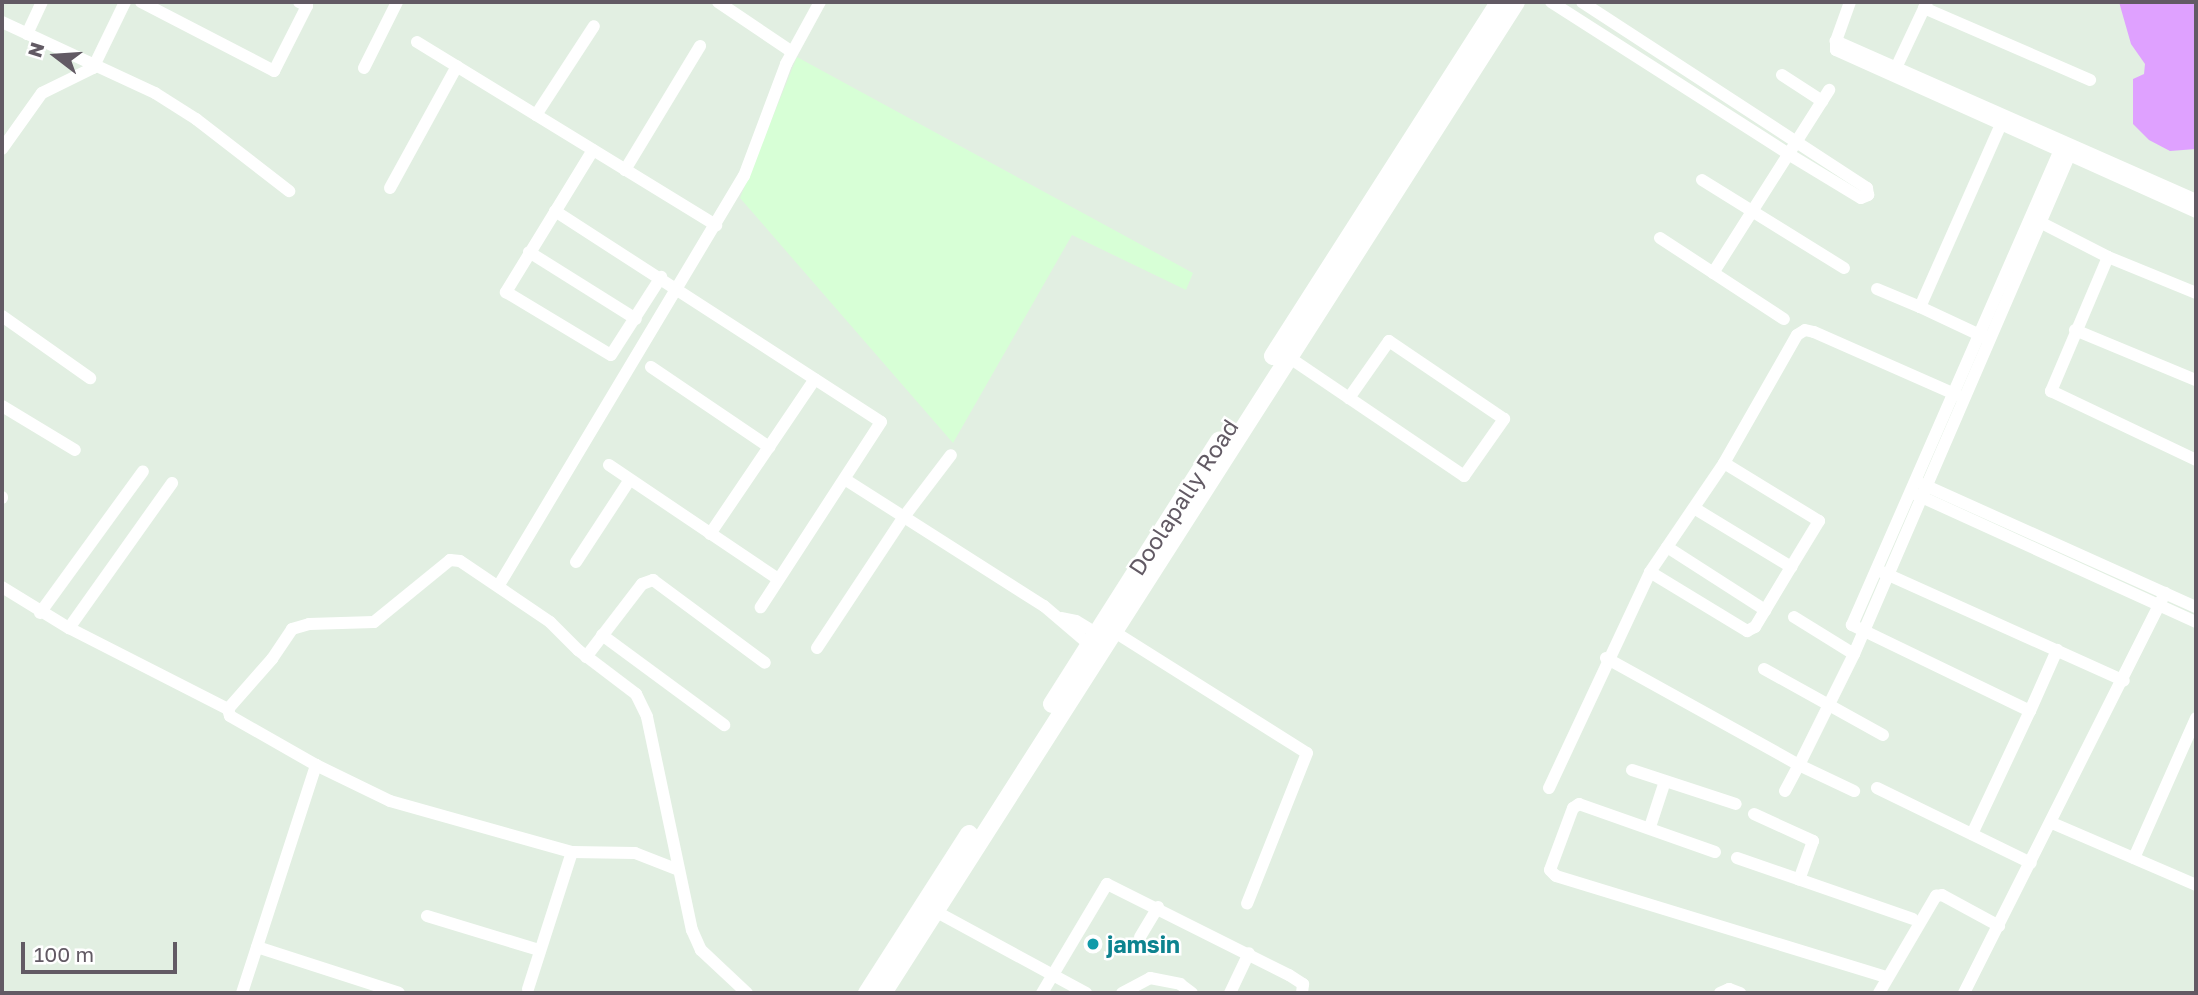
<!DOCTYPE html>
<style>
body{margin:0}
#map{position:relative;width:2198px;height:995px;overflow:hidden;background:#e2efe2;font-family:"Golos Text",sans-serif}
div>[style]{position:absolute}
.commercial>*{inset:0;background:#d7ffd6}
.water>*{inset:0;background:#dfa1ff}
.street>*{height:12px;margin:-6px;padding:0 6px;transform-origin:6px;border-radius:6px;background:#fff}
.secondary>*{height:18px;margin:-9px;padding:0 9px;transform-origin:9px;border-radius:9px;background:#fff}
.dots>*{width:19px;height:19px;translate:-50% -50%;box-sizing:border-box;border:4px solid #fff;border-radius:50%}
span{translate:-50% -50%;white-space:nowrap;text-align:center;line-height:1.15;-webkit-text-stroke:5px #fff;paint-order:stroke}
.street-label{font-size:23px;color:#625a64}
.culture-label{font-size:23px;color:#0d838f;font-weight:700}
.left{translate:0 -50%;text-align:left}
.frame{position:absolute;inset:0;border:4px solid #625a64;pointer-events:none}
.north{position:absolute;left:21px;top:21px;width:70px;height:70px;-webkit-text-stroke:5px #fff;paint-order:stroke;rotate:287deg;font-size:19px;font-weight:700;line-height:28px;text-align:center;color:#625a64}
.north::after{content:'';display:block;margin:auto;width:24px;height:32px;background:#625a64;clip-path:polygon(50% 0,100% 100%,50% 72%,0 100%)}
.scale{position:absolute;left:21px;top:942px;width:156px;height:32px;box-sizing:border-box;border:4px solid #625a64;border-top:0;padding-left:9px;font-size:21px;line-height:24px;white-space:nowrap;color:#625a64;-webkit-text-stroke:5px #fff;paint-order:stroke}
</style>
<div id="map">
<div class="commercial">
<div style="clip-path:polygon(797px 57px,1193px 273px,1186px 290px,1072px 235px,953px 443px,740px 198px)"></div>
</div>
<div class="water">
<div style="clip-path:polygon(2119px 2px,2196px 2px,2196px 149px,2170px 151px,2149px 140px,2133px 124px,2133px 79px,2144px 74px,2145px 64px,2131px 44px)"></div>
</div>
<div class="street">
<div style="left:141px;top:2px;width:150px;rotate:27.4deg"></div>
<div style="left:274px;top:71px;width:73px;rotate:-63.1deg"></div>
<div style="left:307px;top:6px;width:9px;rotate:-153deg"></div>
<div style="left:718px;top:2px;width:89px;rotate:34deg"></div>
<div style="left:1551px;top:2px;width:284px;rotate:32.6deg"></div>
<div style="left:1790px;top:155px;width:83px;rotate:31.2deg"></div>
<div style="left:1861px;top:198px;width:8px;rotate:-23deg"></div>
<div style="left:1868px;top:195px;width:7px;rotate:-98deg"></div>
<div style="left:1867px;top:188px;width:340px;rotate:-146.9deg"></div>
<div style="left:1924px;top:8px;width:181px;rotate:23.4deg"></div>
<div style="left:2px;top:22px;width:169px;rotate:24.9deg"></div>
<div style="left:155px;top:93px;width:49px;rotate:32.4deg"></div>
<div style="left:196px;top:119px;width:118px;rotate:37.7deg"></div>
<div style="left:27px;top:34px;width:35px;rotate:-65deg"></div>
<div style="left:1836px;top:41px;width:41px;rotate:-70.3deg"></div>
<div style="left:417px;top:42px;width:351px;rotate:31.5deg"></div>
<div style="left:364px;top:68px;width:74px;rotate:-63.4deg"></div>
<div style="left:1895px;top:70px;width:75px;rotate:-64.8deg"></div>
<div style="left:1782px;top:75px;width:48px;rotate:33deg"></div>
<div style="left:536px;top:115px;width:106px;rotate:-56.9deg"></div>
<div style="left:2px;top:149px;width:69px;rotate:-54.5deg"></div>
<div style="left:42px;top:93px;width:57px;rotate:-26.1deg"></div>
<div style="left:93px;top:68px;width:73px;rotate:-64.1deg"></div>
<div style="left:593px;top:150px;width:167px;rotate:121.5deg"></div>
<div style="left:506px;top:292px;width:122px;rotate:31deg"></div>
<div style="left:611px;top:355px;width:93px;rotate:-57.3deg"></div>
<div style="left:625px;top:170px;width:145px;rotate:-58.8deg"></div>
<div style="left:1702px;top:180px;width:167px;rotate:31.8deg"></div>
<div style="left:390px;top:188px;width:139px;rotate:-61.2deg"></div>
<div style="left:2196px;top:200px;width:394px;rotate:-156.2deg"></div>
<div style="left:1836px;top:41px;width:9px;rotate:90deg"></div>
<div style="left:1836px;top:50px;width:395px;rotate:24.2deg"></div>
<div style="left:555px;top:211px;width:388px;rotate:32.9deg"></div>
<div style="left:881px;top:422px;width:221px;rotate:123deg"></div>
<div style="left:2034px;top:219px;width:83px;rotate:27.2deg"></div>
<div style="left:2108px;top:257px;width:95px;rotate:22.2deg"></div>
<div style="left:1660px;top:238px;width:148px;rotate:33.2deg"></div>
<div style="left:529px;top:252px;width:126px;rotate:32.1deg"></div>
<div style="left:2108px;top:257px;width:146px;rotate:113deg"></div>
<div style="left:2051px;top:391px;width:161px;rotate:25.4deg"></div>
<div style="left:1713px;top:273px;width:217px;rotate:-57.6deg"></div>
<div style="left:1877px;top:289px;width:47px;rotate:22.7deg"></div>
<div style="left:2px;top:316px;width:108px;rotate:35.2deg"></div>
<div style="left:2075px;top:330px;width:131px;rotate:22.5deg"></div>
<div style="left:1984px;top:337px;width:71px;rotate:-154.9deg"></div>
<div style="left:1920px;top:307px;width:208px;rotate:-66.1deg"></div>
<div style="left:1287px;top:356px;width:214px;rotate:34.1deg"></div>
<div style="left:1464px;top:476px;width:70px;rotate:-54.9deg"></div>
<div style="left:1504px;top:419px;width:139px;rotate:-145.9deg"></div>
<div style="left:1389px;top:341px;width:70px;rotate:125.1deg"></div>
<div style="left:651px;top:367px;width:143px;rotate:34.1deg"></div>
<div style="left:2px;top:406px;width:85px;rotate:31.1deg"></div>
<div style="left:609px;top:465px;width:204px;rotate:34deg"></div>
<div style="left:846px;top:480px;width:235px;rotate:32.5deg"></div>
<div style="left:1044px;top:606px;width:60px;rotate:40.3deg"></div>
<div style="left:1922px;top:484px;width:300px;rotate:24.2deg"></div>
<div style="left:1915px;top:494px;width:309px;rotate:24.5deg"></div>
<div style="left:2px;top:497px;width:1px;rotate:90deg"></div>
<div style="left:1694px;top:508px;width:114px;rotate:31.3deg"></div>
<div style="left:1791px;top:567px;width:54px;rotate:-58.7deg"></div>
<div style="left:1819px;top:521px;width:111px;rotate:-148.6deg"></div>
<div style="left:710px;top:534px;width:187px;rotate:-55.9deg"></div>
<div style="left:1667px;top:547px;width:117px;rotate:32.7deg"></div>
<div style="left:576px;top:562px;width:97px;rotate:-56.8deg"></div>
<div style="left:1650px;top:572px;width:114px;rotate:31.3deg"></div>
<div style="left:1747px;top:631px;width:9px;rotate:-27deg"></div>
<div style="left:1755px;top:627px;width:70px;rotate:-59deg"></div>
<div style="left:1882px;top:572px;width:265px;rotate:24.2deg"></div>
<div style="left:499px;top:585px;width:477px;rotate:-59.1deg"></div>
<div style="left:744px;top:176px;width:120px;rotate:-69.4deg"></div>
<div style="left:786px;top:64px;width:71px;rotate:-61.3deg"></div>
<div style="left:2px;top:587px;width:79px;rotate:31.5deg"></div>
<div style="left:69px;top:628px;width:178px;rotate:27deg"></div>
<div style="left:228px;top:709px;width:7px;rotate:74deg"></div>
<div style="left:230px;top:716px;width:99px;rotate:29.7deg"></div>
<div style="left:316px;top:765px;width:82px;rotate:25.9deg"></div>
<div style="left:390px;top:801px;width:189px;rotate:15.7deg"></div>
<div style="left:572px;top:852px;width:63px;rotate:0.9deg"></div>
<div style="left:635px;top:853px;width:44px;rotate:21.3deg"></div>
<div style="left:40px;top:613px;width:175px;rotate:-54deg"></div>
<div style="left:1794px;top:617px;width:70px;rotate:31.7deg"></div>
<div style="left:1062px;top:618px;width:14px;rotate:12deg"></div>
<div style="left:1076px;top:621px;width:23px;rotate:31deg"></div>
<div style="left:69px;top:628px;width:178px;rotate:-54.6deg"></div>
<div style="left:1113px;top:631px;width:229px;rotate:32.2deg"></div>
<div style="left:1307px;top:753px;width:162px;rotate:111.7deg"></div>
<div style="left:602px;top:635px;width:152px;rotate:36.4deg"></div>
<div style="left:817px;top:648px;width:156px;rotate:-56.5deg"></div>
<div style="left:903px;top:518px;width:79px;rotate:-52.7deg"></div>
<div style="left:586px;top:657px;width:92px;rotate:-52.5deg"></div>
<div style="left:642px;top:584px;width:12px;rotate:-20deg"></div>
<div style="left:653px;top:580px;width:139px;rotate:36.5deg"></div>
<div style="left:1606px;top:658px;width:221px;rotate:29deg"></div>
<div style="left:1799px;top:765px;width:124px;rotate:-63.6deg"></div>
<div style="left:1854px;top:654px;width:552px;rotate:-66.64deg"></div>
<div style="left:1764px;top:669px;width:136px;rotate:29deg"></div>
<div style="left:228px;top:709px;width:67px;rotate:-48.7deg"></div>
<div style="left:272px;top:659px;width:36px;rotate:-56deg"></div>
<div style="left:292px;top:629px;width:18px;rotate:-16deg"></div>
<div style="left:309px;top:624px;width:65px;rotate:-1.8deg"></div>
<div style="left:374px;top:622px;width:98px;rotate:-39.2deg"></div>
<div style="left:450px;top:560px;width:10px;rotate:6deg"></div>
<div style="left:460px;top:561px;width:109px;rotate:34.1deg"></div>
<div style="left:550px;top:622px;width:40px;rotate:45deg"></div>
<div style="left:578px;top:650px;width:73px;rotate:37.2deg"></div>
<div style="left:636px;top:694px;width:25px;rotate:64deg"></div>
<div style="left:647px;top:717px;width:218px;rotate:78.1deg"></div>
<div style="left:692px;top:930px;width:22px;rotate:66deg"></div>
<div style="left:701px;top:950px;width:63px;rotate:43.1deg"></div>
<div style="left:2030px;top:711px;width:67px;rotate:-66.1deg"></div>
<div style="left:1632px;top:770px;width:109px;rotate:18.1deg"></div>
<div style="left:1549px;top:788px;width:238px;rotate:-64.9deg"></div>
<div style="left:1650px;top:572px;width:132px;rotate:-55.8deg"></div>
<div style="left:1724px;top:463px;width:147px;rotate:-60.3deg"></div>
<div style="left:1797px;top:335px;width:9px;rotate:-32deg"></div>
<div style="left:1805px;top:330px;width:9px;rotate:13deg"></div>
<div style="left:1814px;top:332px;width:158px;rotate:23.8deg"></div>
<div style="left:1877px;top:788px;width:171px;rotate:26deg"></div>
<div style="left:1785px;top:791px;width:30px;rotate:-62deg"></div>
<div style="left:1799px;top:765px;width:61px;rotate:25.3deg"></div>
<div style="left:1754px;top:814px;width:65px;rotate:24.6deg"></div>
<div style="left:1813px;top:841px;width:41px;rotate:109.7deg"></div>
<div style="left:2052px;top:823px;width:157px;rotate:23.3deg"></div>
<div style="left:1650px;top:827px;width:48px;rotate:-71.9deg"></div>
<div style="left:1972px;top:834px;width:136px;rotate:-64.8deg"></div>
<div style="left:2030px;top:711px;width:198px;rotate:-154.2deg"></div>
<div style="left:1852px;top:625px;width:526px;rotate:-66.36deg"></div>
<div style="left:1715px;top:852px;width:144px;rotate:-160.6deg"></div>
<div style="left:1579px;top:804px;width:7px;rotate:146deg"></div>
<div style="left:1573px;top:808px;width:66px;rotate:110.4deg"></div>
<div style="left:1550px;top:870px;width:8px;rotate:45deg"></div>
<div style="left:1556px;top:876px;width:346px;rotate:17deg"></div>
<div style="left:1737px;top:858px;width:186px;rotate:19.1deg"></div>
<div style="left:2134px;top:858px;width:153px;rotate:-66.1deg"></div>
<div style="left:935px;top:911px;width:172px;rotate:28.5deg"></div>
<div style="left:427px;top:916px;width:117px;rotate:16.9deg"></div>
<div style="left:1140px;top:937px;width:35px;rotate:-59deg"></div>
<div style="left:257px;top:947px;width:149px;rotate:17.9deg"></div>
<div style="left:528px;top:989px;width:144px;rotate:-72.2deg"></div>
<div style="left:242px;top:993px;width:240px;rotate:-72deg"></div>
<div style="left:1042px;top:993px;width:127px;rotate:-59.2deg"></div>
<div style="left:1107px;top:884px;width:203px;rotate:26.6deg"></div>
<div style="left:1289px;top:975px;width:17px;rotate:33deg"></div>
<div style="left:1303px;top:984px;width:9px;rotate:96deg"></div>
<div style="left:1122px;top:993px;width:32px;rotate:-28deg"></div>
<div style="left:1150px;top:978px;width:31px;rotate:11deg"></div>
<div style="left:1180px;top:984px;width:15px;rotate:37deg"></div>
<div style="left:1230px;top:993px;width:44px;rotate:-64.6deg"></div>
<div style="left:1720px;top:993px;width:10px;rotate:-24deg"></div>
<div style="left:1729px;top:989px;width:12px;rotate:20deg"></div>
<div style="left:1879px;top:993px;width:113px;rotate:-59.6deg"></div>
<div style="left:1936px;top:896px;width:6px;rotate:-9deg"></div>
<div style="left:1942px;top:895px;width:65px;rotate:28.5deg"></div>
<div style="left:1964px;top:993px;width:448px;rotate:-63.3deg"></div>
</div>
<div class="secondary">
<div style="left:1273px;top:356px;width:420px;rotate:-57.4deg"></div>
<div style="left:1052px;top:704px;width:312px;rotate:-57.6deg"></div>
<div style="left:867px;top:993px;width:189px;rotate:-57.3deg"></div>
<div style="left:883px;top:993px;width:1176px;rotate:-57.43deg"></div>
</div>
<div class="dots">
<div style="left:1093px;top:944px;background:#0f9aa8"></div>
</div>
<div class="street-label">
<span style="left:1183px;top:497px;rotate:-57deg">Doolapally Road</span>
</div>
<div class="culture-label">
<span class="left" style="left:1107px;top:944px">jamsin</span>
</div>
<div class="frame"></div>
<div class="north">N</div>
<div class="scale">100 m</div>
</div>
